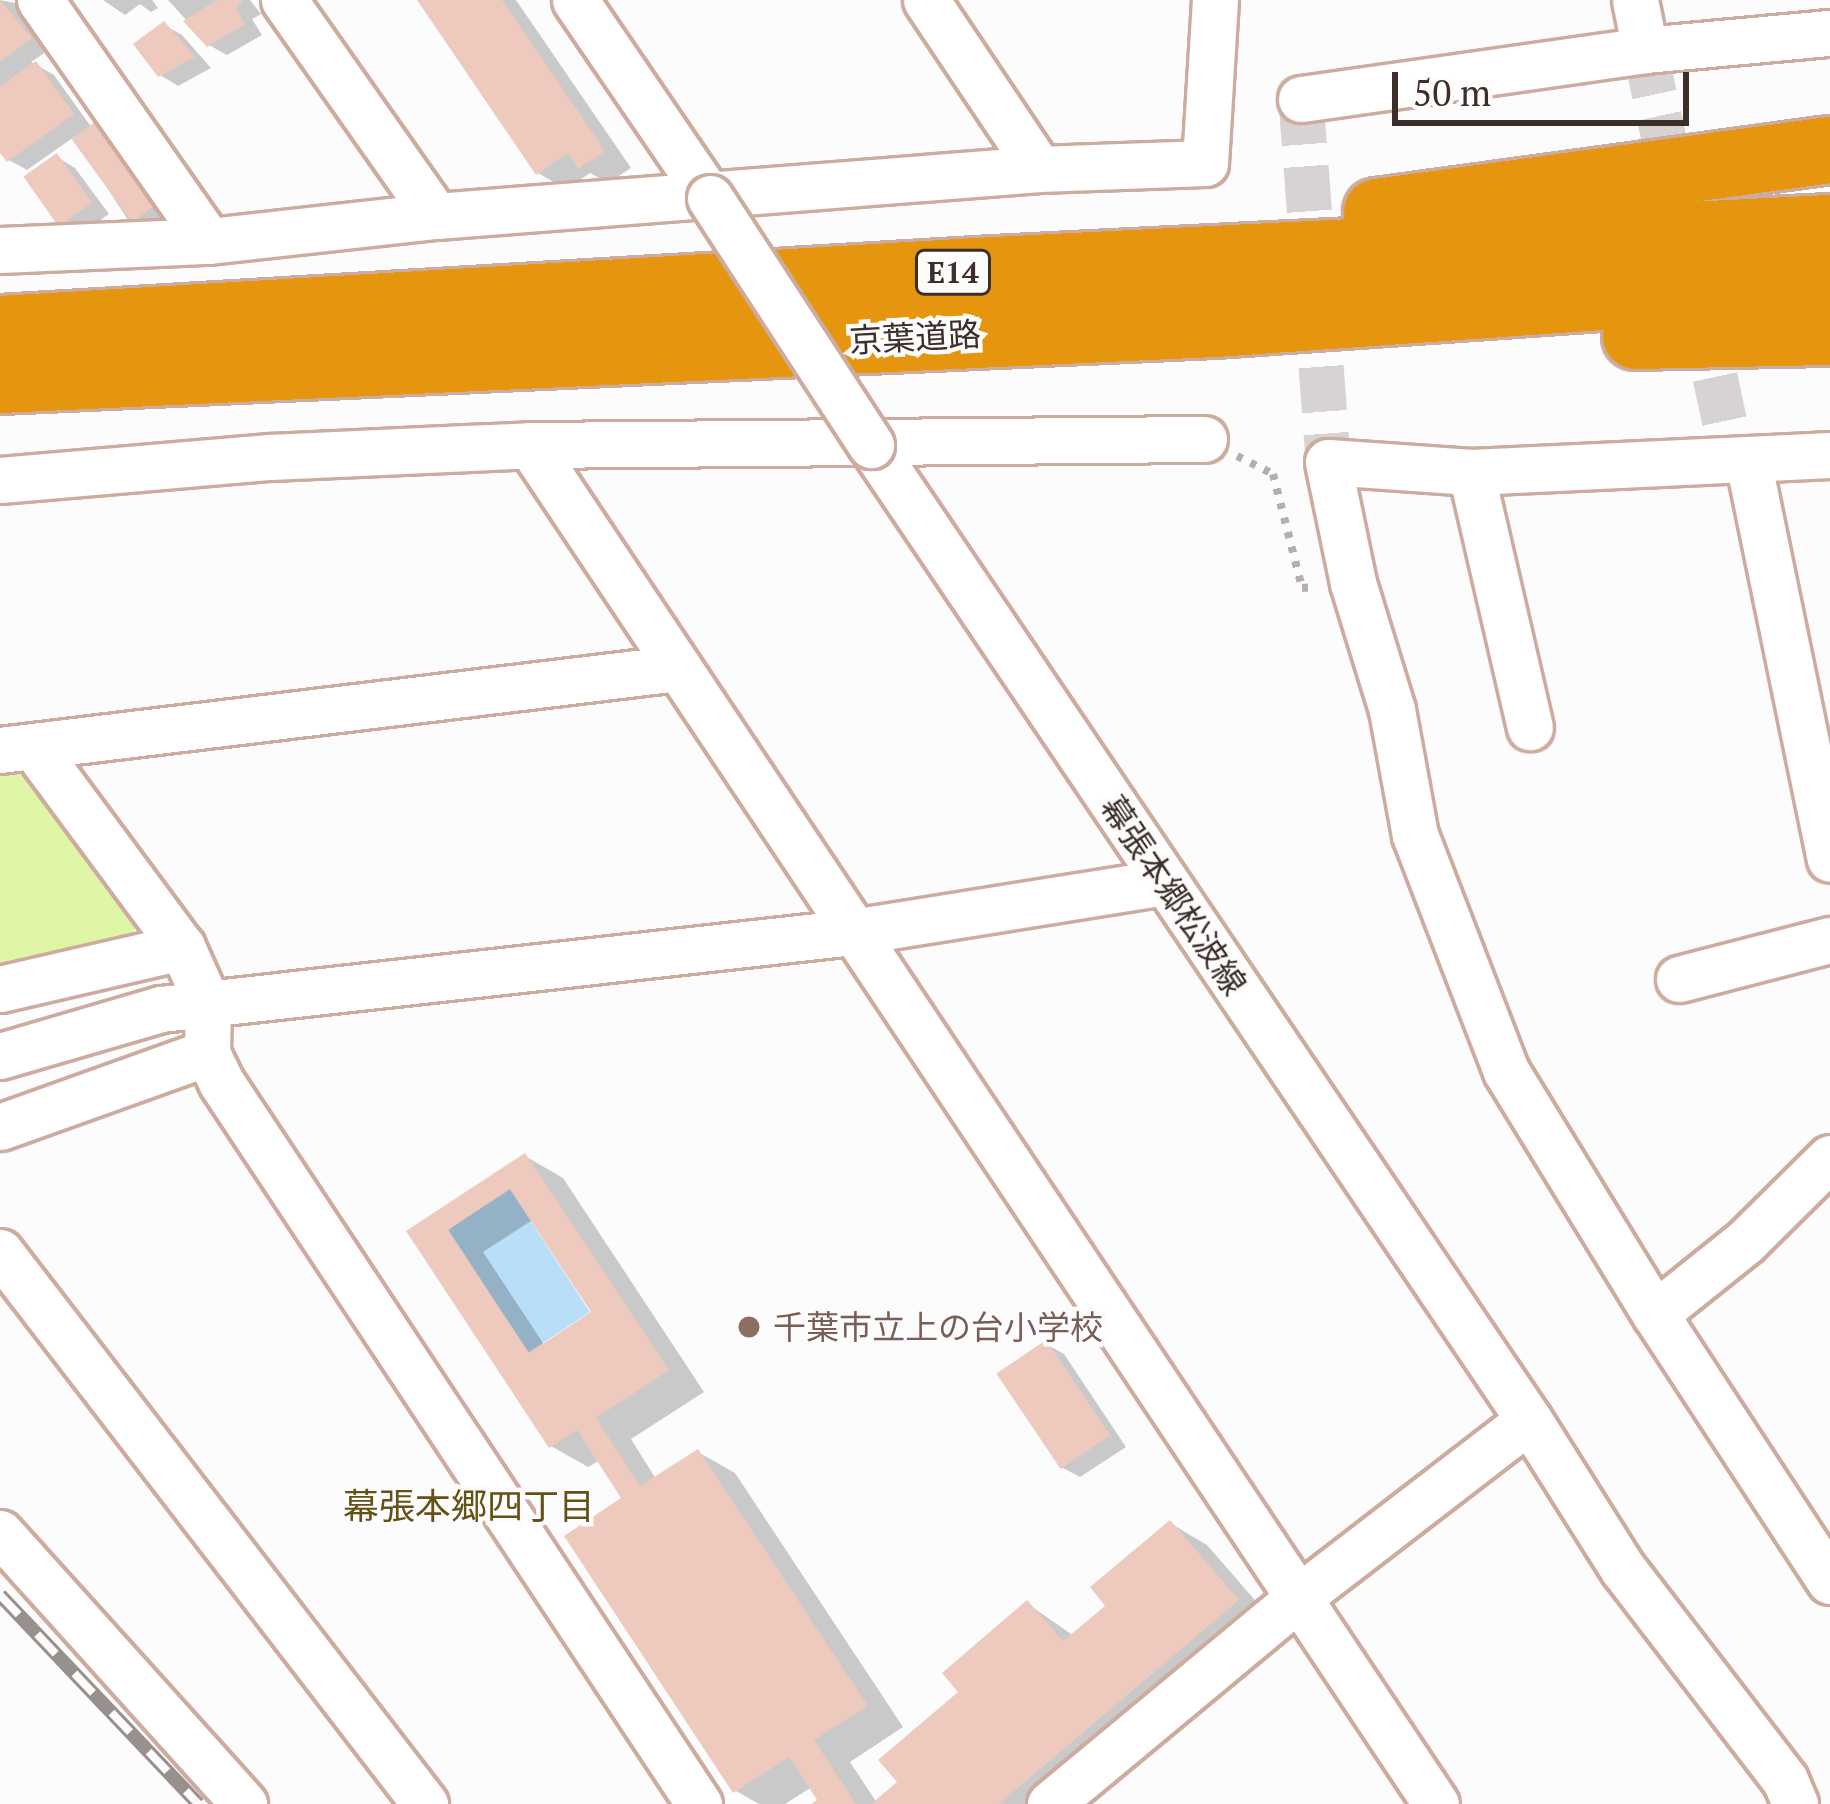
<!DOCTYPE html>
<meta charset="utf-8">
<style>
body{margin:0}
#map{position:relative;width:1830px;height:1804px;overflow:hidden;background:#fcfcfc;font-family:"PT Serif","Noto Sans JP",serif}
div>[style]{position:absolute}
.green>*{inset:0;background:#def6a5}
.water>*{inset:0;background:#b9def7;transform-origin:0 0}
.shadow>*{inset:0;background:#0003}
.building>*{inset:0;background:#edcabd;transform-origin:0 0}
.minor-tunnel>*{height:45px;margin-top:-22.5px;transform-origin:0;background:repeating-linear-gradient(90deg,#d6d3d2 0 45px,transparent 0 67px)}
.path>*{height:8px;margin-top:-4px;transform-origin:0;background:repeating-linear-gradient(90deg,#b4afad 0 6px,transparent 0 15px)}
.roads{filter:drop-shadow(3px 0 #cdac9f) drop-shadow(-3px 0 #cdac9f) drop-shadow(0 3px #cdac9f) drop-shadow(0 -3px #cdac9f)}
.minor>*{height:45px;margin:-22.5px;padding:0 22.5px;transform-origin:22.5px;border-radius:22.5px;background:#fff}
.highway>*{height:66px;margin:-33px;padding:0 33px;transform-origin:33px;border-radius:33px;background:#e5950e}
.rail>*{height:14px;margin-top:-7px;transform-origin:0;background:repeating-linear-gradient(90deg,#fcfcfc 0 27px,#97908d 0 54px);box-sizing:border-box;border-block:3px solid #97908d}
.bridges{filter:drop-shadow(3px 0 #cdac9f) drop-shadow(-3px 0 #cdac9f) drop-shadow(0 3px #cdac9f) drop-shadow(0 -3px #cdac9f)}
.minor-bridge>*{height:45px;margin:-22.5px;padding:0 22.5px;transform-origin:22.5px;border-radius:22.5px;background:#fff}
.dots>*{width:33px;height:33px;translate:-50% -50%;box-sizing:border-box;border:6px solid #fcfcfc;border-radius:50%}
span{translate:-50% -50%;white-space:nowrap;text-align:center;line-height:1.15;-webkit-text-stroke:9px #fcfcfc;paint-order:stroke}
.shield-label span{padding:3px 9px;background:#fcfcfc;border:3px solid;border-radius:9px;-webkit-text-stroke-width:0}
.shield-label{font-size:30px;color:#3c2f29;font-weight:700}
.street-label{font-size:33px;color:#3c2f29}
.education-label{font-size:33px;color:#785e54}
.left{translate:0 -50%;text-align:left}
.neighbourhood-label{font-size:36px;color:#655116}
.scale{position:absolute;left:1392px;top:72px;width:297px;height:54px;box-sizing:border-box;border:6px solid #3c2f29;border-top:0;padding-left:15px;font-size:36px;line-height:42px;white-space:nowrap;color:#3c2f29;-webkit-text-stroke:9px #fcfcfc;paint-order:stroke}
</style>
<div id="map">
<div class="green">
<div style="clip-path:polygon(7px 768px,35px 782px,139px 915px,131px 942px,0 968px,0 769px)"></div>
</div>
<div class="water">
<div style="left:510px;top:1189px;width:147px;height:74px;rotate:57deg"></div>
</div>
<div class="shadow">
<div style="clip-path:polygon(0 0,15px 3px,49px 50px,31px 62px,54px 75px,92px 128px,176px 214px,149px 233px,130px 223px,74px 137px,27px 170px,9px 160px,0 148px)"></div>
<div style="clip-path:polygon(103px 0,152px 0,158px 8px,151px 12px,140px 4px,125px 15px)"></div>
<div style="clip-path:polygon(168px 0,250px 0,261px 14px,252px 19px,262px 35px,227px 55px,209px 45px)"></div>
<div style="clip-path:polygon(423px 0,516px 0,631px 168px,608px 183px,590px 173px,566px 189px,538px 173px)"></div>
<div style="clip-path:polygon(164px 25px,182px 35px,211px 68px,178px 86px,160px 75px)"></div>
<div style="clip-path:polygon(57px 157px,75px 168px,109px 214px,79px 235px,61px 224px)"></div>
<div style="clip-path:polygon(evenodd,525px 1156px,563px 1178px,704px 1392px,631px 1439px,656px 1479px,698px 1452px,735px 1473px,903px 1727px,850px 1762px,877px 1803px,901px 1783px,1028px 1604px,1074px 1636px,1109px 1606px,1170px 1523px,1207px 1545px,1274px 1622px,1060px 1804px,816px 1804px,821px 1800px,812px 1787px,785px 1804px,759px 1804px,736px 1791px,625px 1499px,600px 1460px,588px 1467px,551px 1446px,410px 1232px,525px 1156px,534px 1219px,595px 1313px,545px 1346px,483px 1252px,534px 1219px)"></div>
<div style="clip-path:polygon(1046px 1344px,1064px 1354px,1126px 1447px,1080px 1477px,1061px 1467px)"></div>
</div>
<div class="building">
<div style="clip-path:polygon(0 0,32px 38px,0 62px)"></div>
<div style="clip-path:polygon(217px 0,243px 0,236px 8px,245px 24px,207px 47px,183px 21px)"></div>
<div style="clip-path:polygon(417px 0,502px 0,605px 151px,578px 169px,568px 153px,536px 175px)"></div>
<div style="clip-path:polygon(164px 21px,195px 57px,158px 77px,133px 44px)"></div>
<div style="clip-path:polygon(36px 61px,74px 114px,7px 162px,0 153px,0 86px)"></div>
<div style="left:99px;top:119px;width:103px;height:34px;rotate:54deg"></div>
<div style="left:57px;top:153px;width:61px;height:41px;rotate:55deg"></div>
<div style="clip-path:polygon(evenodd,525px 1153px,669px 1370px,596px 1418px,640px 1486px,698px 1449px,868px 1706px,814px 1740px,856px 1804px,811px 1804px,817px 1800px,789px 1757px,733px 1793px,564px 1536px,621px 1498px,577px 1430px,549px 1448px,406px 1231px,525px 1153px,510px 1189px,591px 1312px,529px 1353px,448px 1230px,510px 1189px)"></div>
<div style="left:1046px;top:1340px;width:115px;height:60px;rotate:56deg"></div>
<div style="clip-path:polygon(1170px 1520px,1239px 1600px,999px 1804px,871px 1804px,897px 1782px,878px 1760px,958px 1692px,942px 1673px,1027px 1600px,1063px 1641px,1105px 1606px,1090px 1587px)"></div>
</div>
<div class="minor-tunnel">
<div style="left:1645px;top:50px;width:152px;rotate:77.9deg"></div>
<div style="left:1301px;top:99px;width:364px;rotate:85.7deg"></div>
<div style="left:1701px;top:311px;width:152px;rotate:77.9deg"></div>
</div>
<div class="path">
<div style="left:1237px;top:456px;width:40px;rotate:26.6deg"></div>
<div style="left:1273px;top:474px;width:118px;rotate:75.7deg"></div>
<div style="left:1302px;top:588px;width:13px;rotate:-4deg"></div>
</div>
<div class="roads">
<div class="minor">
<div style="left:40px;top:0;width:294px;rotate:55deg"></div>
<div style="left:284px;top:0;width:264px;rotate:54.9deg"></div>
<div style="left:575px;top:0;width:240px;rotate:55.7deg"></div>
<div style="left:926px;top:0;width:203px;rotate:56.2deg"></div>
<div style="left:1635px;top:0;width:51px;rotate:78.7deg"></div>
<div style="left:1301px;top:99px;width:347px;rotate:-8.1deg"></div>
<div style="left:1645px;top:50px;width:186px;rotate:-5.3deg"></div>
<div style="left:0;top:250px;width:209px;rotate:-2.5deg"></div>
<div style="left:209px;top:241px;width:228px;rotate:-6.3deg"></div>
<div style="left:436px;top:216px;width:605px;rotate:-4.46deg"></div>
<div style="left:1039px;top:169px;width:166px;rotate:-2.1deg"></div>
<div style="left:1205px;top:163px;width:163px;rotate:-86.5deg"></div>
<div style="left:530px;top:445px;width:1633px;rotate:56.31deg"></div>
<div style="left:871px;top:445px;width:1176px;rotate:55.99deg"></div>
<div style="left:1529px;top:1420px;width:176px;rotate:57.8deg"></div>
<div style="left:1623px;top:1569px;width:266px;rotate:52.5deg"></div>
<div style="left:1785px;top:1780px;width:26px;rotate:67deg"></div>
<div style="left:1830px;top:455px;width:359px;rotate:177.3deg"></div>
<div style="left:1471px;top:472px;width:143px;rotate:-176deg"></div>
<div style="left:1328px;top:462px;width:124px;rotate:78.3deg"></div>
<div style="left:1353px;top:583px;width:133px;rotate:72.9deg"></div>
<div style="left:1392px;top:710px;width:127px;rotate:79.6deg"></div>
<div style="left:1415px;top:835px;width:253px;rotate:68.9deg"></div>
<div style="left:1506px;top:1071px;width:285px;rotate:58.5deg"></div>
<div style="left:1655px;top:1314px;width:319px;rotate:56.8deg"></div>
<div style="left:1748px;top:460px;width:407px;rotate:78.4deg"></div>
<div style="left:1471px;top:472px;width:262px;rotate:77deg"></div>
<div style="left:0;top:480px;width:271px;rotate:-4.9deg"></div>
<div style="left:270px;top:457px;width:260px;rotate:-2.6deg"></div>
<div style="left:530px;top:445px;width:674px;rotate:-0.51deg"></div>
<div style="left:33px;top:746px;width:250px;rotate:53.5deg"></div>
<div style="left:182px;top:947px;width:64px;rotate:65.9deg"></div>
<div style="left:208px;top:1005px;width:48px;rotate:91.2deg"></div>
<div style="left:207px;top:1053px;width:32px;rotate:64deg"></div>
<div style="left:221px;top:1082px;width:866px;rotate:56.49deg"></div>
<div style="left:0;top:750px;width:683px;rotate:-6.9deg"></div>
<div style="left:1679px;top:979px;width:156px;rotate:-14.5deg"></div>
<div style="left:0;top:989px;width:187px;rotate:-13deg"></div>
<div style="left:0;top:1056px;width:168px;rotate:-16.3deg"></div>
<div style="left:161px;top:1009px;width:696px;rotate:-6.35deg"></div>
<div style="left:853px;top:932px;width:315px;rotate:-9.1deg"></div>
<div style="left:0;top:1127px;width:220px;rotate:-19.7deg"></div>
<div style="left:0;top:1252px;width:697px;rotate:52.41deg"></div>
<div style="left:1655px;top:1314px;width:117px;rotate:-38.7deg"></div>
<div style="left:1746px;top:1241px;width:118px;rotate:-44.7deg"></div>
<div style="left:0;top:1533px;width:365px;rotate:48deg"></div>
<div style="left:1050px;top:1804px;width:324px;rotate:-39.7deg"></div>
<div style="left:1299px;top:1597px;width:290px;rotate:-37.6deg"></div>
</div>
<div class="highway">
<div style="left:1377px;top:212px;width:457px;rotate:-7.8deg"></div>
<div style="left:0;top:329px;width:996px;rotate:-3.4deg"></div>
<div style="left:994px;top:270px;width:837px;rotate:-2.88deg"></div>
<div style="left:1636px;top:336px;width:194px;rotate:-1.2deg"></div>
<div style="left:0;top:380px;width:1216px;rotate:-2.64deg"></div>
<div style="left:1215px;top:324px;width:617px;rotate:-4deg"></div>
</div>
</div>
<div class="rail">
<div style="left:0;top:1595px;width:288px;rotate:46.5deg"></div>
</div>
<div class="bridges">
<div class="minor-bridge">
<div style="left:710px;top:198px;width:295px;rotate:56.9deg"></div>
</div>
</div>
<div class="dots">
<div style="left:749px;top:1327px;background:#8d6e63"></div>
</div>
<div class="shield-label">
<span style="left:953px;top:272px">E14</span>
</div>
<div class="street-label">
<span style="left:915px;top:337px;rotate:-3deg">京葉道路</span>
<span style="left:1174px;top:895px;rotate:56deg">幕張本郷松波線</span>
</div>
<div class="education-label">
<span class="left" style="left:773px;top:1327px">千葉市立上の台小学校</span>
</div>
<div class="neighbourhood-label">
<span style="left:469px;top:1506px">幕張本郷四丁目</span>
</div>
<div class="scale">50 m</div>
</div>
